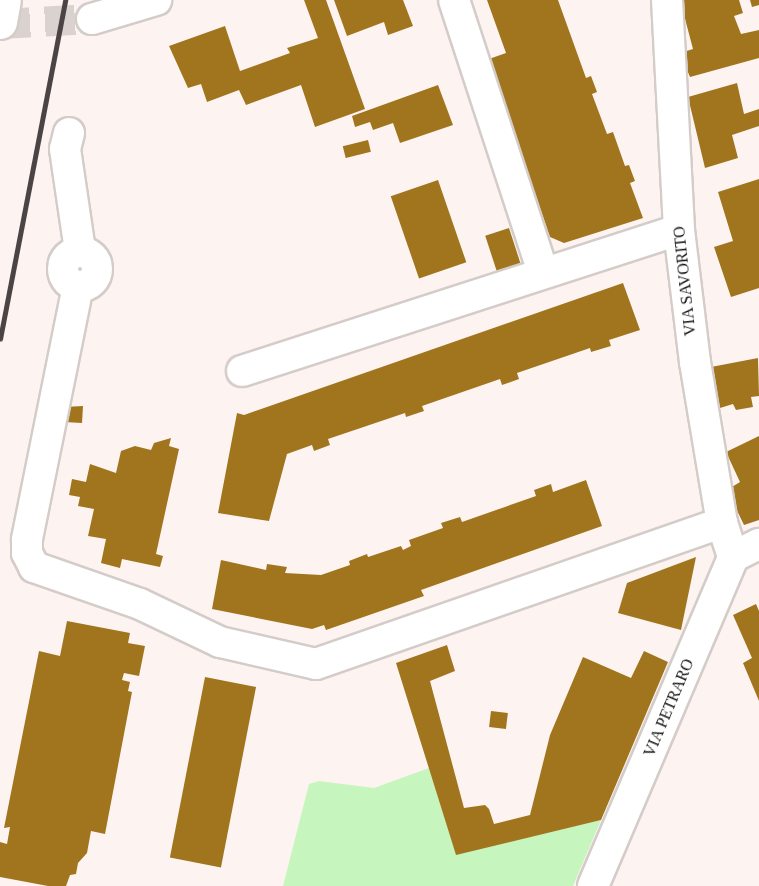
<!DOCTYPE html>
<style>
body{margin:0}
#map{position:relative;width:759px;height:886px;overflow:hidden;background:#fdf4f1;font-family:"Times New Roman",serif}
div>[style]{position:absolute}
.green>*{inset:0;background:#c6f5bd}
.building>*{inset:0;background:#a1751e;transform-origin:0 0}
.minor-tunnel>*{height:30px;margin-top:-15px;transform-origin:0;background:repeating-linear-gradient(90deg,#dad2cf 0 30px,transparent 0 45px)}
.roads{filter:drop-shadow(2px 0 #d4ccc8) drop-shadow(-2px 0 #d4ccc8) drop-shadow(0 2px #d4ccc8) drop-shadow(0 -2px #d4ccc8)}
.minor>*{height:30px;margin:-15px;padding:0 15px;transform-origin:15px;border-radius:15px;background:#fff}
.minor>.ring{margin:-15px;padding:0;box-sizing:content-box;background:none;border:30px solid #fff;border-radius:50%}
.highway>*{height:33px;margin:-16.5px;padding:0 16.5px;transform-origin:16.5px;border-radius:16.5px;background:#fff}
.rail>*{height:4.5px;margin:-2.25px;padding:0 2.25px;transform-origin:2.25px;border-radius:2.25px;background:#4a4544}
span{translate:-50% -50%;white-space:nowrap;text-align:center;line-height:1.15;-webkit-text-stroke:4.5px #fff;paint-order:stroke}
.street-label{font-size:16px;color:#110e0d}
</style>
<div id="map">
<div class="green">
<div style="clip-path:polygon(429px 768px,456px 854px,601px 820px,573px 886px,283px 886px,309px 784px,319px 781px,374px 788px)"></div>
</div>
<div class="building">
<div style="clip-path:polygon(304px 0,326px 0,365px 109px,315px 127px,301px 85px,246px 105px,239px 90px,207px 102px,201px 84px,188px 88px,169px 46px,225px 26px,240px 71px,290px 53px,287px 48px,318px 38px)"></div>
<div style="clip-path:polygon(334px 0,403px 0,413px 26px,388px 35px,384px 22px,347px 36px)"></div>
<div style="clip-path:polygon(487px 0,558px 0,586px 78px,591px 76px,597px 92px,592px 94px,607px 134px,613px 132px,625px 166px,629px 165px,635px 181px,630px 183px,643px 218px,564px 243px,550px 237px,489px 59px,506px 53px)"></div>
<div style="clip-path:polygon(680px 0,739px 0,743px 13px,734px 16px,741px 34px,759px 30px,759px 58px,690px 77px,680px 53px,693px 49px)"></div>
<div style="clip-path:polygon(750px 0,759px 0,759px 5px,752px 7px)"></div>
<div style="clip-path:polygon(737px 83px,744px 114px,759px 109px,759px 126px,732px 135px,738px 158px,705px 168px,688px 97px)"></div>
<div style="clip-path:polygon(438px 85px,453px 125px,400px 143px,393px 123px,373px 130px,370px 122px,355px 127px,352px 116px)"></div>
<div style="left:368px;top:140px;width:12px;height:26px;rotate:76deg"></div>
<div style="clip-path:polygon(759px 179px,759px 288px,731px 297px,714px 247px,733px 241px,718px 192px)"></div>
<div style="left:438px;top:180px;width:87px;height:50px;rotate:71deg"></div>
<div style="left:509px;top:228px;width:38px;height:25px;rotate:72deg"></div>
<div style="clip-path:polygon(623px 283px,640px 330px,609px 340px,611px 346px,591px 352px,590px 348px,517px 373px,519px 379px,502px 385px,500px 379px,422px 406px,424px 411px,406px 417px,405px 413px,328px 439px,330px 445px,314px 451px,312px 445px,287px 454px,269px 521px,218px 513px,237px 413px,244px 415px)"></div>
<div style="clip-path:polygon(758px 358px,759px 396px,751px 397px,753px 407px,736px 410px,733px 404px,720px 408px,711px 367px)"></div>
<div style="clip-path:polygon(83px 406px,82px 423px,64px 422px,64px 407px)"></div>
<div style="clip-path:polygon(759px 436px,759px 520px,744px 525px,727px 490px,740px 482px,726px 452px)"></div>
<div style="clip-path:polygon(171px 438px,169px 446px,179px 449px,156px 554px,163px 556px,160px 567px,122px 559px,120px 568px,101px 563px,106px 539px,88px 536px,94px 509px,78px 506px,80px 497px,69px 495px,72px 479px,86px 482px,90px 464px,116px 473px,121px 451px,135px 446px,151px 450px,154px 443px)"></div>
<div style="clip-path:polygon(586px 480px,602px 526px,421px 590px,424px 596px,326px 630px,324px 625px,312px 629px,212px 609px,221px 560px,266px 570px,267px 564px,287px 567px,285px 573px,321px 575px,350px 565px,349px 561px,367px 554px,368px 557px,401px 546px,403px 550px,411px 546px,409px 540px,443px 528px,441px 523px,460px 517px,462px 522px,536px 496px,534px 490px,551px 484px,553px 492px)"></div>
<div style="clip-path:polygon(696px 557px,681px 630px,618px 613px,627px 583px)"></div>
<div style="clip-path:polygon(756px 604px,759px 611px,759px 701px,743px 663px,752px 658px,733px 615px)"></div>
<div style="clip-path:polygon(67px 621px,130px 633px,128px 643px,145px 646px,139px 676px,124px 673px,122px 680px,130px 682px,128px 691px,132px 692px,105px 834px,91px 831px,87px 853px,78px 863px,76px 874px,70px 875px,66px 886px,48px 886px,0 877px,0 842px,7px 844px,10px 827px,4px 828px,39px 651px,60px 656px)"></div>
<div style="clip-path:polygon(447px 645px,455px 671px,430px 681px,464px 808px,485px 805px,489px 809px,494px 824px,530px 815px,550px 735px,583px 657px,631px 678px,644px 651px,668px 662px,601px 820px,456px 855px,396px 663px)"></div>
<div style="left:205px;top:677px;width:52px;height:184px;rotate:11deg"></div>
<div style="left:491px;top:711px;width:17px;height:16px;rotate:7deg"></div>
</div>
<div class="minor-tunnel">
<div style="left:0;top:24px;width:92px;rotate:-3.1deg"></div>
</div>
<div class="roads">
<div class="minor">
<div style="left:454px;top:0;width:286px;rotate:71.9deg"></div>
<div style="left:667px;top:0;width:230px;rotate:87deg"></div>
<div style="left:679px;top:230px;width:133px;rotate:83.1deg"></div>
<div style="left:695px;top:362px;width:163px;rotate:80.5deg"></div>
<div style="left:722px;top:523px;width:36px;rotate:72deg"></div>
<div style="left:92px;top:19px;width:67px;rotate:-16.5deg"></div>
<div style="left:69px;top:133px;width:16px;rotate:104deg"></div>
<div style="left:65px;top:149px;width:103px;rotate:81.6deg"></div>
<div class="ring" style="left:63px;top:252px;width:4px;height:4px"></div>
<div style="left:78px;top:286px;width:259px;rotate:101.4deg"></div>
<div style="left:27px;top:540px;width:13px;rotate:90deg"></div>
<div style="left:27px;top:553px;width:16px;rotate:63deg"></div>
<div style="left:34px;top:567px;width:112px;rotate:19.2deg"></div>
<div style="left:140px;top:604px;width:89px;rotate:25.4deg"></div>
<div style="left:220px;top:642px;width:98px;rotate:12.9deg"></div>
<div style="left:316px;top:664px;width:430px;rotate:-19.2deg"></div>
<div style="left:242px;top:371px;width:459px;rotate:-17.9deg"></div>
<div style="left:593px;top:886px;width:358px;rotate:-66.9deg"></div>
<div style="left:733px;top:557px;width:29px;rotate:-27deg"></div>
</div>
<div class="highway">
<div style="left:0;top:22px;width:22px;rotate:-80deg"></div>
</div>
</div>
<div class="rail">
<div style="left:0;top:339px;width:345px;rotate:-79.1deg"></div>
</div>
<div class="street-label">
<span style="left:685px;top:281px;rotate:-96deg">VIA SAVORITO</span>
<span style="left:669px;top:708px;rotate:-67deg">VIA PETRARO</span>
</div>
</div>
